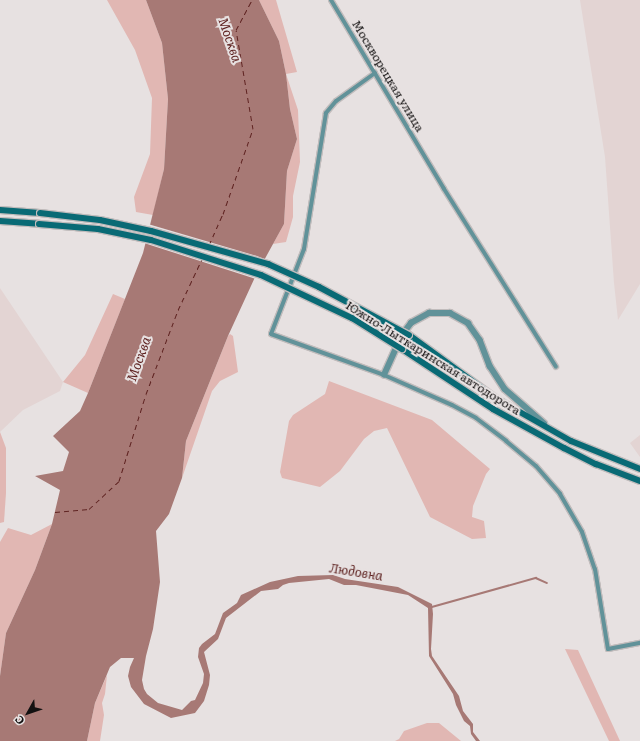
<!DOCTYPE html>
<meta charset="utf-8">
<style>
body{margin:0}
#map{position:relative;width:640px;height:741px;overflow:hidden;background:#e7e1e1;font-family:Literata,serif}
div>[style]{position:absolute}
.built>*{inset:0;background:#e3d4d3}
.green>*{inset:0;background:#e1b7b3}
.water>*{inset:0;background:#a77975}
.pier>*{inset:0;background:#e7e1e1}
.stream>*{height:1.5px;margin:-0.75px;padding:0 0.75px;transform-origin:0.75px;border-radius:0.75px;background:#a77975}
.ferry>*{height:1px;margin-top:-0.5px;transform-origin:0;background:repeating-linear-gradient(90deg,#5e2220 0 5px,transparent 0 9px)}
.roads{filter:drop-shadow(1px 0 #c1bcbc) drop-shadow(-1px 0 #c1bcbc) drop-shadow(0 1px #c1bcbc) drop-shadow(0 -1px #c1bcbc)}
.minor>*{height:4px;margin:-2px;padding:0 2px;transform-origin:2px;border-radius:2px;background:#619299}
.tertiary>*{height:5.5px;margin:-2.75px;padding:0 2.75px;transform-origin:2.75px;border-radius:2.75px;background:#619299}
.secondary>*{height:6px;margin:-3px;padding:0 3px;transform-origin:3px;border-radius:3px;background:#096a75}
.bridges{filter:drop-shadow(1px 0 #c1bcbc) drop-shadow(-1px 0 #c1bcbc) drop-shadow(0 1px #c1bcbc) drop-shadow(0 -1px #c1bcbc)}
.secondary-bridge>*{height:6px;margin:-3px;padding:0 3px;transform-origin:3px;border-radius:3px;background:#096a75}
span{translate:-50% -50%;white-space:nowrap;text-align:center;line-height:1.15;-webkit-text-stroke:4px #e7e1e1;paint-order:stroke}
.street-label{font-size:12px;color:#131111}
.water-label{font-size:13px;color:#5e2220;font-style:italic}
.north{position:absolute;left:8px;top:693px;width:40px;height:40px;-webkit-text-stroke:3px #e7e1e1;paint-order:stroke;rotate:230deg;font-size:11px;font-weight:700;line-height:16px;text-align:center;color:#131111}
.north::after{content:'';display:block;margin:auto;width:14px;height:18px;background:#131111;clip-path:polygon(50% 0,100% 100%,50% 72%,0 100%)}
</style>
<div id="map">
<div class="built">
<div style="clip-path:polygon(580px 0,640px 0,640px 284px,618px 320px,614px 283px,605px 157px)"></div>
<div style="clip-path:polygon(0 288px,63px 382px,60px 391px,23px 410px,0 432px)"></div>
<div style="clip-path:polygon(640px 435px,640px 457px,630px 443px)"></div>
</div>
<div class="green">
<div style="clip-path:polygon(107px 0,146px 0,162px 43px,168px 99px,164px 169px,153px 215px,136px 212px,134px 197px,150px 154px,152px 98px,135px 50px)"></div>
<div style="clip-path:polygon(259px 0,276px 0,297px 72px,286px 74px,298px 110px,300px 162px,293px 196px,293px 217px,286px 242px,273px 244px,284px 224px,287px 171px,297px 139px,290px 109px,286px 74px,279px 41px)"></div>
<div style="clip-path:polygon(113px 294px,125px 299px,88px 393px,63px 382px,85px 355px)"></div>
<div style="clip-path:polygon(230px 334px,233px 336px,238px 372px,220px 381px,212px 391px,182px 478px,186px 441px,228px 336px)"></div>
<div style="clip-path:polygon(329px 381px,432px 420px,490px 469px,486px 474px,473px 506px,472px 517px,484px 521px,486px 538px,472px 539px,430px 517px,387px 428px,374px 431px,364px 439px,340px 471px,320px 487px,282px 478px,280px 472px,289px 421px,293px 415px,325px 394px)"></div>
<div style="clip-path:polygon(0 432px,6px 448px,6px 493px,4px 522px,0 523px)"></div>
<div style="clip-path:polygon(52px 524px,35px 570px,6px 633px,0 676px,0 542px,8px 528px,31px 535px)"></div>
<div style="clip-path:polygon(565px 649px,578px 650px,620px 741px,609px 741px)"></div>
<div style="clip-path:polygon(107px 675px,105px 694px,102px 703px,104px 715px,100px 741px,87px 741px,95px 703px)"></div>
<div style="clip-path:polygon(427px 723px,439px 723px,461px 741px,395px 741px,399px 739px,404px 731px)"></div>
</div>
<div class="water">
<div style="clip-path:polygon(146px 0,259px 0,279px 41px,286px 74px,290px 109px,297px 139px,287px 171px,284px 224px,256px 275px,228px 336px,186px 441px,182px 478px,169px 514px,156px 531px,160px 582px,153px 629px,146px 656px,142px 680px,144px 689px,147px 694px,158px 703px,182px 710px,191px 701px,195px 700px,203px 683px,204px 674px,198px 657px,199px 648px,202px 644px,215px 634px,223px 613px,237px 603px,241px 595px,270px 582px,298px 576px,333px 575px,345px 579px,398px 587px,432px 604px,433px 614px,431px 649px,432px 656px,459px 696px,463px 711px,473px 724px,473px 732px,480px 741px,476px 741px,471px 734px,470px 726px,464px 721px,456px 705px,453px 694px,429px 656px,428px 608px,408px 595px,356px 585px,344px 585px,329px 579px,289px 583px,283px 585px,278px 589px,261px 591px,226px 618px,218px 639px,204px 652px,210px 675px,209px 685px,204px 701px,195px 713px,171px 718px,144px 704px,131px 687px,128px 676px,130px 667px,134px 658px,121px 658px,110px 667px,95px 703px,87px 741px,0 741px,0 676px,6px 633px,35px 570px,52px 524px,60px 490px,35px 476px,63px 471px,69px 452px,53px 436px,80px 411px,88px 393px,143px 253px,164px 169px,168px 99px,162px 43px)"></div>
</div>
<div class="pier">
<div style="clip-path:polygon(148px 224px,257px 256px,267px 260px,256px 279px,144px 243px)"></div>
</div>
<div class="stream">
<div style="left:432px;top:607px;width:108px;rotate:-15.6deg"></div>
<div style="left:536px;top:578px;width:12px;rotate:24deg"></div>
</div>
<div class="ferry">
<div style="left:209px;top:245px;width:34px;rotate:-66deg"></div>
<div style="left:223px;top:214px;width:90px;rotate:-70.6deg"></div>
<div style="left:253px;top:129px;width:100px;rotate:-99.7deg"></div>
<div style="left:236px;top:30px;width:34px;rotate:-62deg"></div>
<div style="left:55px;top:512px;width:34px;rotate:-5deg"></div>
<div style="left:89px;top:509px;width:41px;rotate:-43deg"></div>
<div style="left:119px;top:481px;width:91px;rotate:-72.8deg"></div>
<div style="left:146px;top:394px;width:90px;rotate:-69.1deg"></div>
<div style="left:178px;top:310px;width:56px;rotate:-64.8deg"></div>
</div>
<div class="roads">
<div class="minor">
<div style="left:331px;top:0;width:220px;rotate:59.1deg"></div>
<div style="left:444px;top:189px;width:210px;rotate:57.8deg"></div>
<div style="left:375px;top:73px;width:48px;rotate:144.3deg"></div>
<div style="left:336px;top:101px;width:16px;rotate:130deg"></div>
<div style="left:326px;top:113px;width:138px;rotate:99.2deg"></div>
<div style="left:304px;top:249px;width:91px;rotate:111.2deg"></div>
<div style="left:271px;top:334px;width:120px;rotate:19.9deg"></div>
<div style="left:384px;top:375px;width:74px;rotate:23.8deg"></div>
<div style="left:452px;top:405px;width:27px;rotate:28deg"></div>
<div style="left:476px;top:418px;width:38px;rotate:37deg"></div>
<div style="left:506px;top:441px;width:39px;rotate:40deg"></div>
<div style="left:536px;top:466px;width:37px;rotate:49deg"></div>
<div style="left:560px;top:494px;width:44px;rotate:59.9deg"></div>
<div style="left:582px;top:532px;width:39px;rotate:71deg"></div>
<div style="left:595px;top:569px;width:81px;rotate:80.8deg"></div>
<div style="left:608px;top:649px;width:33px;rotate:-11deg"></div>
</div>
<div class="tertiary">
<div style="left:384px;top:375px;width:44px;rotate:-65.8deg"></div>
<div style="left:402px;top:335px;width:15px;rotate:-53deg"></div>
<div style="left:411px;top:323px;width:21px;rotate:-29deg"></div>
<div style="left:429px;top:313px;width:21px"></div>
<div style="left:450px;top:313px;width:21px;rotate:29deg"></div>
<div style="left:468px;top:323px;width:21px;rotate:55deg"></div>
<div style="left:480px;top:340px;width:28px;rotate:69deg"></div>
<div style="left:490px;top:366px;width:27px;rotate:57deg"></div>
<div style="left:505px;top:389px;width:52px;rotate:41.1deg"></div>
</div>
<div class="secondary">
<div style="left:0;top:210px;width:40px;rotate:4.3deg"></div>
<div style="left:0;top:221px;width:39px;rotate:4deg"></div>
<div style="left:409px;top:335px;width:109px;rotate:36deg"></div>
<div style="left:497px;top:399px;width:85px;rotate:29.6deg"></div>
<div style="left:571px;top:441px;width:74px;rotate:22.1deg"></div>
<div style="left:402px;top:349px;width:109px;rotate:33.4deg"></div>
<div style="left:493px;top:409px;width:81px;rotate:28.8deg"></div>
<div style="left:564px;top:448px;width:36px;rotate:27deg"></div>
<div style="left:596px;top:464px;width:47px;rotate:21.1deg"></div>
</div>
</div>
<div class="bridges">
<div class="secondary-bridge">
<div style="left:40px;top:213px;width:60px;rotate:6.7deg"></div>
<div style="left:100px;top:220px;width:52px;rotate:12.2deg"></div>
<div style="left:151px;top:231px;width:122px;rotate:15.8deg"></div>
<div style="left:268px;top:264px;width:56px;rotate:24.3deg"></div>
<div style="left:319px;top:287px;width:102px;rotate:28.1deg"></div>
<div style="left:39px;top:224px;width:59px;rotate:4.8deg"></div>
<div style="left:98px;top:229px;width:54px;rotate:11.7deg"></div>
<div style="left:151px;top:240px;width:115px;rotate:17.7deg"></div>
<div style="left:261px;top:275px;width:101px;rotate:25.3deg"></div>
<div style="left:352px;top:318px;width:59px;rotate:31.8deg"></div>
</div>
</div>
<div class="street-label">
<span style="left:388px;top:76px;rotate:59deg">Москворецкая улица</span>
<span style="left:433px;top:358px;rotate:32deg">Южно-Лыткаринская автодорога</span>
</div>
<div class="water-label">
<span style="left:230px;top:40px;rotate:71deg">Москва</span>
<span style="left:139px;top:359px;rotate:-70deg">Москва</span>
<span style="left:356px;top:572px;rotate:9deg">Людовна</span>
</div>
<div class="north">С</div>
</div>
